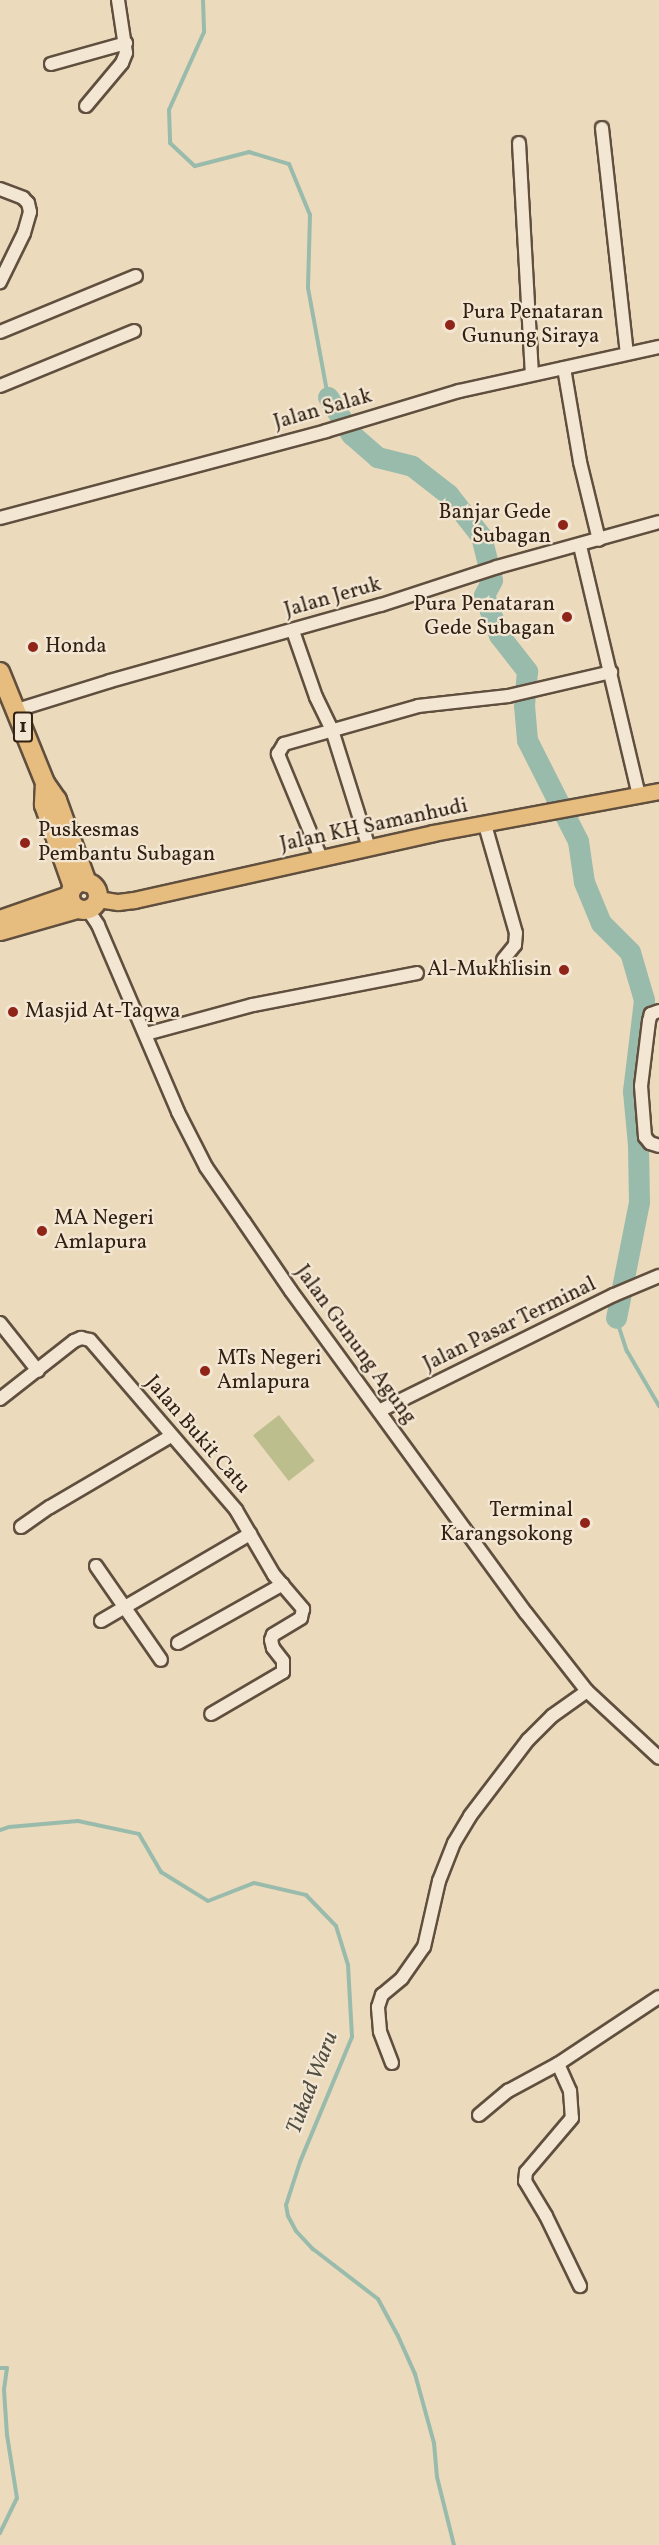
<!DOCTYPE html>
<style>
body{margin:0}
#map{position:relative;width:659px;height:2545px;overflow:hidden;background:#ecdabd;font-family:Vollkorn,serif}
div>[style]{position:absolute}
.green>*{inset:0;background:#bdbe8e;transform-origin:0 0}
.stream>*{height:4px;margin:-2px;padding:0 2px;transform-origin:2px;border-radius:2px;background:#99bbac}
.river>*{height:21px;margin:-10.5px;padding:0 10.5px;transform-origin:10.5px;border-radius:10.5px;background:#99bbac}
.roads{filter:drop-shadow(2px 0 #604f3e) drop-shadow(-2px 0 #604f3e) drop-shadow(0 2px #604f3e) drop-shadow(0 -2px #604f3e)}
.minor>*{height:12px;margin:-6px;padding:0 6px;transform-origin:6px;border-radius:6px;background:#f3e7d4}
.major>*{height:15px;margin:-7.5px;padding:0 7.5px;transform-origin:7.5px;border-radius:7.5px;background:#e6bd7e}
.highway>*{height:18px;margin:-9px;padding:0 9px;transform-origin:9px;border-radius:9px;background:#e6bd7e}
.highway>.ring{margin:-9px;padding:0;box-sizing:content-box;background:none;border:18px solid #e6bd7e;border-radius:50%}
.dots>*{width:16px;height:16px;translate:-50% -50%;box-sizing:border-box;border:3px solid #f3e7d4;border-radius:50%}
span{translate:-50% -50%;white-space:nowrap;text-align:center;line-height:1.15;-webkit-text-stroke:4.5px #f3e7d4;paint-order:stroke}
.shield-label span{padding:2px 4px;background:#f3e7d4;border:2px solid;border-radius:4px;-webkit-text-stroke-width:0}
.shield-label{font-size:20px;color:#322113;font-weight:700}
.poi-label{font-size:21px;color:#322113}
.left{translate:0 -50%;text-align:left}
.right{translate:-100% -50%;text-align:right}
.street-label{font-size:21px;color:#322113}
.water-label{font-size:22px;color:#514f41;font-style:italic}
</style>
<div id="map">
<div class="green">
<div style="left:279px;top:1415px;width:58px;height:33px;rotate:52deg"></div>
</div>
<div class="stream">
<div style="left:203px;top:0;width:32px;rotate:88deg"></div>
<div style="left:204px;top:32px;width:85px;rotate:114.2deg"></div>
<div style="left:169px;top:110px;width:33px;rotate:88deg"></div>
<div style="left:170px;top:143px;width:34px;rotate:43deg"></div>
<div style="left:195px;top:166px;width:56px;rotate:-14.5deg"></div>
<div style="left:249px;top:152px;width:42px;rotate:16.7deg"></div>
<div style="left:289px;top:164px;width:55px;rotate:67.6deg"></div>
<div style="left:310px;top:215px;width:73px;rotate:91.6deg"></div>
<div style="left:308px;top:288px;width:111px;rotate:79.6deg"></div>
<div style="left:616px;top:1318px;width:35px;rotate:72deg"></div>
<div style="left:627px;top:1351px;width:64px;rotate:59.8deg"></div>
<div style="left:0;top:1830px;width:9px;rotate:-18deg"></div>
<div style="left:9px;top:1827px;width:69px;rotate:-5deg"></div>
<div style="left:78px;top:1821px;width:62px;rotate:12deg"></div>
<div style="left:139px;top:1834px;width:44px;rotate:59.9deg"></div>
<div style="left:161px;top:1872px;width:55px;rotate:31.7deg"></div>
<div style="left:208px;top:1901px;width:49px;rotate:-21.4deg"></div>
<div style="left:254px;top:1883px;width:53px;rotate:13deg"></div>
<div style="left:306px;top:1895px;width:43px;rotate:45.9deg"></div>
<div style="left:336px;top:1926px;width:41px;rotate:72.9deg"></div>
<div style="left:348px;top:1965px;width:72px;rotate:86.8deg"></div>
<div style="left:352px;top:2037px;width:135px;rotate:112.6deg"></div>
<div style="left:300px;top:2162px;width:45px;rotate:108deg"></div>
<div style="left:286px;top:2205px;width:11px;rotate:80deg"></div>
<div style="left:288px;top:2216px;width:17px;rotate:62deg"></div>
<div style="left:296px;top:2231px;width:25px;rotate:47deg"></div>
<div style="left:313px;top:2249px;width:82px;rotate:37.6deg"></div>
<div style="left:378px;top:2299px;width:42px;rotate:61.6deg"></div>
<div style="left:398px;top:2336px;width:42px;rotate:65.9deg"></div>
<div style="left:415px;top:2374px;width:72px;rotate:74.6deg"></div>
<div style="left:434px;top:2443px;width:34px;rotate:85deg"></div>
<div style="left:437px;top:2477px;width:70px;rotate:76deg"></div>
<div style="left:0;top:2368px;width:7px"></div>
<div style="left:7px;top:2368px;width:22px;rotate:98deg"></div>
<div style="left:4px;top:2390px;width:45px;rotate:86.2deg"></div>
<div style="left:7px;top:2435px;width:64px;rotate:81deg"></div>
<div style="left:17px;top:2498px;width:39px;rotate:116deg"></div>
</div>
<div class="river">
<div style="left:328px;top:397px;width:44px;rotate:58.1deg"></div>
<div style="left:351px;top:434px;width:35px;rotate:41deg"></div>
<div style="left:377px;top:457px;width:36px;rotate:14deg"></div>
<div style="left:412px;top:466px;width:46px;rotate:37.9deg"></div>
<div style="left:448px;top:494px;width:53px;rotate:51.8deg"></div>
<div style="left:481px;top:536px;width:45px;rotate:76deg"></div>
<div style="left:492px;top:580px;width:17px;rotate:118deg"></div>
<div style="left:484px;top:595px;width:43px;rotate:69.4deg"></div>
<div style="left:499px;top:635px;width:46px;rotate:52.1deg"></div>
<div style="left:527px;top:671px;width:34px;rotate:95deg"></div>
<div style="left:524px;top:705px;width:35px;rotate:85deg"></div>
<div style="left:527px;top:740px;width:113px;rotate:63.2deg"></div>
<div style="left:578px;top:841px;width:41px;rotate:81.7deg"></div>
<div style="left:584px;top:882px;width:44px;rotate:67.5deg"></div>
<div style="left:601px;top:923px;width:41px;rotate:45deg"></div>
<div style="left:630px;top:952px;width:50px;rotate:73.7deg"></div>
<div style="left:644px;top:1000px;width:92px;rotate:96.9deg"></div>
<div style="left:633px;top:1091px;width:54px;rotate:84.7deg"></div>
<div style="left:638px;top:1145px;width:57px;rotate:89deg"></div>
<div style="left:639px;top:1202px;width:118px;rotate:101.2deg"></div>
</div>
<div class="roads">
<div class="minor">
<div style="left:51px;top:64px;width:78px;rotate:-15.6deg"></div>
<div style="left:86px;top:106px;width:56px;rotate:-50.1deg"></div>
<div style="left:122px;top:63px;width:11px;rotate:-68deg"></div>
<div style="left:126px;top:53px;width:54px;rotate:-98.6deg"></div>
<div style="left:602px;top:128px;width:226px;rotate:83.7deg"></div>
<div style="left:519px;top:143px;width:231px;rotate:86.8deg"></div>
<div style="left:0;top:189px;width:25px;rotate:21deg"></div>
<div style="left:23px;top:198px;width:7px;rotate:45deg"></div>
<div style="left:28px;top:203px;width:9px;rotate:77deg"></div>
<div style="left:30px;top:212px;width:22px;rotate:106deg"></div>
<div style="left:24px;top:233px;width:55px;rotate:116.1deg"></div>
<div style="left:0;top:332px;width:147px;rotate:-22.4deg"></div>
<div style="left:564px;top:368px;width:95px;rotate:80.3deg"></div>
<div style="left:580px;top:462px;width:80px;rotate:76.3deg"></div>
<div style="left:0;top:386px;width:145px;rotate:-22.3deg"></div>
<div style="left:0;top:518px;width:337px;rotate:-14.9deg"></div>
<div style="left:326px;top:431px;width:139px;rotate:-16.7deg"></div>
<div style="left:459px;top:391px;width:205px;rotate:-12.4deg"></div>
<div style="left:580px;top:546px;width:257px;rotate:76.7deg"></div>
<div style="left:293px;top:631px;width:70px;rotate:70.8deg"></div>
<div style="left:316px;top:697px;width:37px;rotate:64deg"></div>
<div style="left:332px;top:730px;width:124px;rotate:72.6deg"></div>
<div style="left:17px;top:710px;width:97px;rotate:-17.3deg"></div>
<div style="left:110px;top:681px;width:281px;rotate:-15.7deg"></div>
<div style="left:381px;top:605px;width:122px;rotate:-18.1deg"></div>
<div style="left:497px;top:567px;width:168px;rotate:-15.5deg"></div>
<div style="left:485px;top:825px;width:112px;rotate:74deg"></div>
<div style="left:516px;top:933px;width:12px;rotate:95deg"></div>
<div style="left:515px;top:945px;width:19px;rotate:129deg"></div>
<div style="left:321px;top:858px;width:113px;rotate:-112.5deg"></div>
<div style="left:278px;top:754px;width:12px;rotate:-59deg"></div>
<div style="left:284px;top:744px;width:139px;rotate:-15.8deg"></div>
<div style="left:418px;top:706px;width:91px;rotate:-6.3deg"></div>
<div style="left:508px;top:696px;width:106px;rotate:-13.1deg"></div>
<div style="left:88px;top:910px;width:18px;rotate:56deg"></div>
<div style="left:98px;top:925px;width:203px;rotate:66.8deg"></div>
<div style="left:178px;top:1112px;width:62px;rotate:63deg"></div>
<div style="left:206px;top:1167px;width:67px;rotate:55.4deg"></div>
<div style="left:244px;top:1222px;width:83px;rotate:55.7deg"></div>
<div style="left:291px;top:1291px;width:399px;rotate:53.9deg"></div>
<div style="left:526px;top:1613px;width:99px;rotate:52deg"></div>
<div style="left:587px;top:1691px;width:98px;rotate:42.9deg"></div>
<div style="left:659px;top:1011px;width:9px;rotate:159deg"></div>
<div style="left:651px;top:1014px;width:7px;rotate:106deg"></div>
<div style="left:649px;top:1021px;width:65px;rotate:97deg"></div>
<div style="left:641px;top:1086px;width:51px;rotate:85.5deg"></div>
<div style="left:645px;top:1137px;width:8px;rotate:50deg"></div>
<div style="left:650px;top:1143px;width:9px;rotate:18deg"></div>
<div style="left:146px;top:1034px;width:111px;rotate:-15.2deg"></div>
<div style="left:253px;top:1005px;width:167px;rotate:-11deg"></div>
<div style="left:0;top:1323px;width:61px;rotate:51.6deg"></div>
<div style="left:0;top:1399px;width:94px;rotate:-38.1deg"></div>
<div style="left:74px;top:1341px;width:8px;rotate:-23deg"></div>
<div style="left:81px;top:1338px;width:9px;rotate:13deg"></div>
<div style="left:90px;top:1340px;width:224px;rotate:49.3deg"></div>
<div style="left:236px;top:1510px;width:75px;rotate:59.7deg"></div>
<div style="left:274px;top:1575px;width:45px;rotate:49.5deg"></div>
<div style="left:303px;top:1609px;width:9px;rotate:103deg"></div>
<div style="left:301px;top:1618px;width:33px;rotate:149deg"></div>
<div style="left:273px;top:1635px;width:5px;rotate:112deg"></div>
<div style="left:271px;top:1640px;width:8px;rotate:76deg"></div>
<div style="left:273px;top:1648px;width:16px;rotate:52deg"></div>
<div style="left:283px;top:1661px;width:11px;rotate:90deg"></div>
<div style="left:283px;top:1672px;width:83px;rotate:149.7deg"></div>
<div style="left:379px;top:1411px;width:262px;rotate:-26.3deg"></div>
<div style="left:614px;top:1295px;width:49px;rotate:-22.9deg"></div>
<div style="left:21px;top:1527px;width:35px;rotate:-35deg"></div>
<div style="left:50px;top:1507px;width:140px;rotate:-30.4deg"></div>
<div style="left:96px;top:1566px;width:114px;rotate:55.3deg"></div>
<div style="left:101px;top:1621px;width:173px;rotate:-30.3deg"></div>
<div style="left:178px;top:1643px;width:120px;rotate:-29.3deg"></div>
<div style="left:392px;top:2063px;width:34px;rotate:-111deg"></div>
<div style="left:380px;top:2031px;width:24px;rotate:-95deg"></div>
<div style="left:378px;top:2007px;width:13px;rotate:-72deg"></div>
<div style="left:382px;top:1995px;width:26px;rotate:-40deg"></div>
<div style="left:402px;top:1978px;width:38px;rotate:-55deg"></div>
<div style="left:424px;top:1947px;width:68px;rotate:-77.2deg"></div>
<div style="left:439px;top:1881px;width:41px;rotate:-68.5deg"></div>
<div style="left:454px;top:1843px;width:31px;rotate:-59deg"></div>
<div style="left:470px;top:1816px;width:96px;rotate:-52.7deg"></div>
<div style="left:528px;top:1740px;width:34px;rotate:-45deg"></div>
<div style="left:552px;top:1716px;width:43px;rotate:-35.5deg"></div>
<div style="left:558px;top:2064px;width:30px;rotate:66deg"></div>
<div style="left:570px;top:2091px;width:27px;rotate:86deg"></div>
<div style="left:572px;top:2118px;width:71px;rotate:130.4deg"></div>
<div style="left:526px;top:2172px;width:9px;rotate:96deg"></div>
<div style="left:525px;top:2181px;width:41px;rotate:59deg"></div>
<div style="left:546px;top:2216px;width:78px;rotate:64.1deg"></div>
<div style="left:479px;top:2115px;width:38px;rotate:-40deg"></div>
<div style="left:508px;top:2091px;width:57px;rotate:-28.4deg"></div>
<div style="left:558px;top:2064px;width:121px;rotate:-33.6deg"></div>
</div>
<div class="major">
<div style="left:98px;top:899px;width:20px;rotate:9deg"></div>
<div style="left:118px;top:902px;width:16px;rotate:-7deg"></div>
<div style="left:134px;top:900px;width:306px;rotate:-12.6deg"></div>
<div style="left:433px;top:833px;width:230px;rotate:-10.5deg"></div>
</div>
<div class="highway">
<div style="left:0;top:672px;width:120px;rotate:67.9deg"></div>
<div style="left:45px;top:783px;width:21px;rotate:55deg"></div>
<div style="left:57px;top:800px;width:88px;rotate:70.1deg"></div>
<div style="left:45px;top:783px;width:22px;rotate:93deg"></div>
<div style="left:44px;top:805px;width:87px;rotate:70.5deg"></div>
<div class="ring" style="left:70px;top:882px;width:10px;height:10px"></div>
<div style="left:0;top:920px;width:73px;rotate:-19.2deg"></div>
<div style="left:0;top:931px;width:80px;rotate:-15.9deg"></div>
</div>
</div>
<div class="dots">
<div style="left:450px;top:325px;background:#8f2418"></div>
<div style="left:563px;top:525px;background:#8f2418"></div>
<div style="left:567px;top:617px;background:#8f2418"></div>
<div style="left:33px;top:647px;background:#8f2418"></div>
<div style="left:25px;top:843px;background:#8f2418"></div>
<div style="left:564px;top:970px;background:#8f2418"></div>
<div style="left:13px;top:1012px;background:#8f2418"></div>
<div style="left:42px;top:1231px;background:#8f2418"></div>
<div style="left:205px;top:1371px;background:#8f2418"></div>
<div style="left:585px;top:1523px;background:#8f2418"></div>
</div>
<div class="shield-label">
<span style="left:23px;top:727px">1</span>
</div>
<div class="poi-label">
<span class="left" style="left:462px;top:325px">Pura Penataran<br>Gunung Siraya</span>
<span class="right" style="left:551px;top:525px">Banjar Gede<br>Subagan</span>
<span class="right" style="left:555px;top:617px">Pura Penataran<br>Gede Subagan</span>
<span class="left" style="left:45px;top:647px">Honda</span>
<span class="left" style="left:38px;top:843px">Puskesmas<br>Pembantu Subagan</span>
<span class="right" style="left:552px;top:970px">Al-Mukhlisin</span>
<span class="left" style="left:25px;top:1012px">Masjid At-Taqwa</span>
<span class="left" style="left:54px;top:1231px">MA Negeri<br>Amlapura</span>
<span class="left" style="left:217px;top:1371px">MTs Negeri<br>Amlapura</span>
<span class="right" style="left:573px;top:1523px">Terminal<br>Karangsokong</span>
</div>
<div class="street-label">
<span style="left:323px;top:410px;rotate:-16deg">Jalan Salak</span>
<span style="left:333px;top:598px;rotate:-16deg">Jalan Jeruk</span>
<span style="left:374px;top:826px;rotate:-12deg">Jalan KH Samanhudi</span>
<span style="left:510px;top:1325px;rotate:-26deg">Jalan Pasar Terminal</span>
<span style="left:355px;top:1345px;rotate:54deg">Jalan Gunung Agung</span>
<span style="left:197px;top:1435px;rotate:49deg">Jalan Bukit Catu</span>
</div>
<div class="water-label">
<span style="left:313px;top:2083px;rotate:-69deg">Tukad Waru</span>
</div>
</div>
